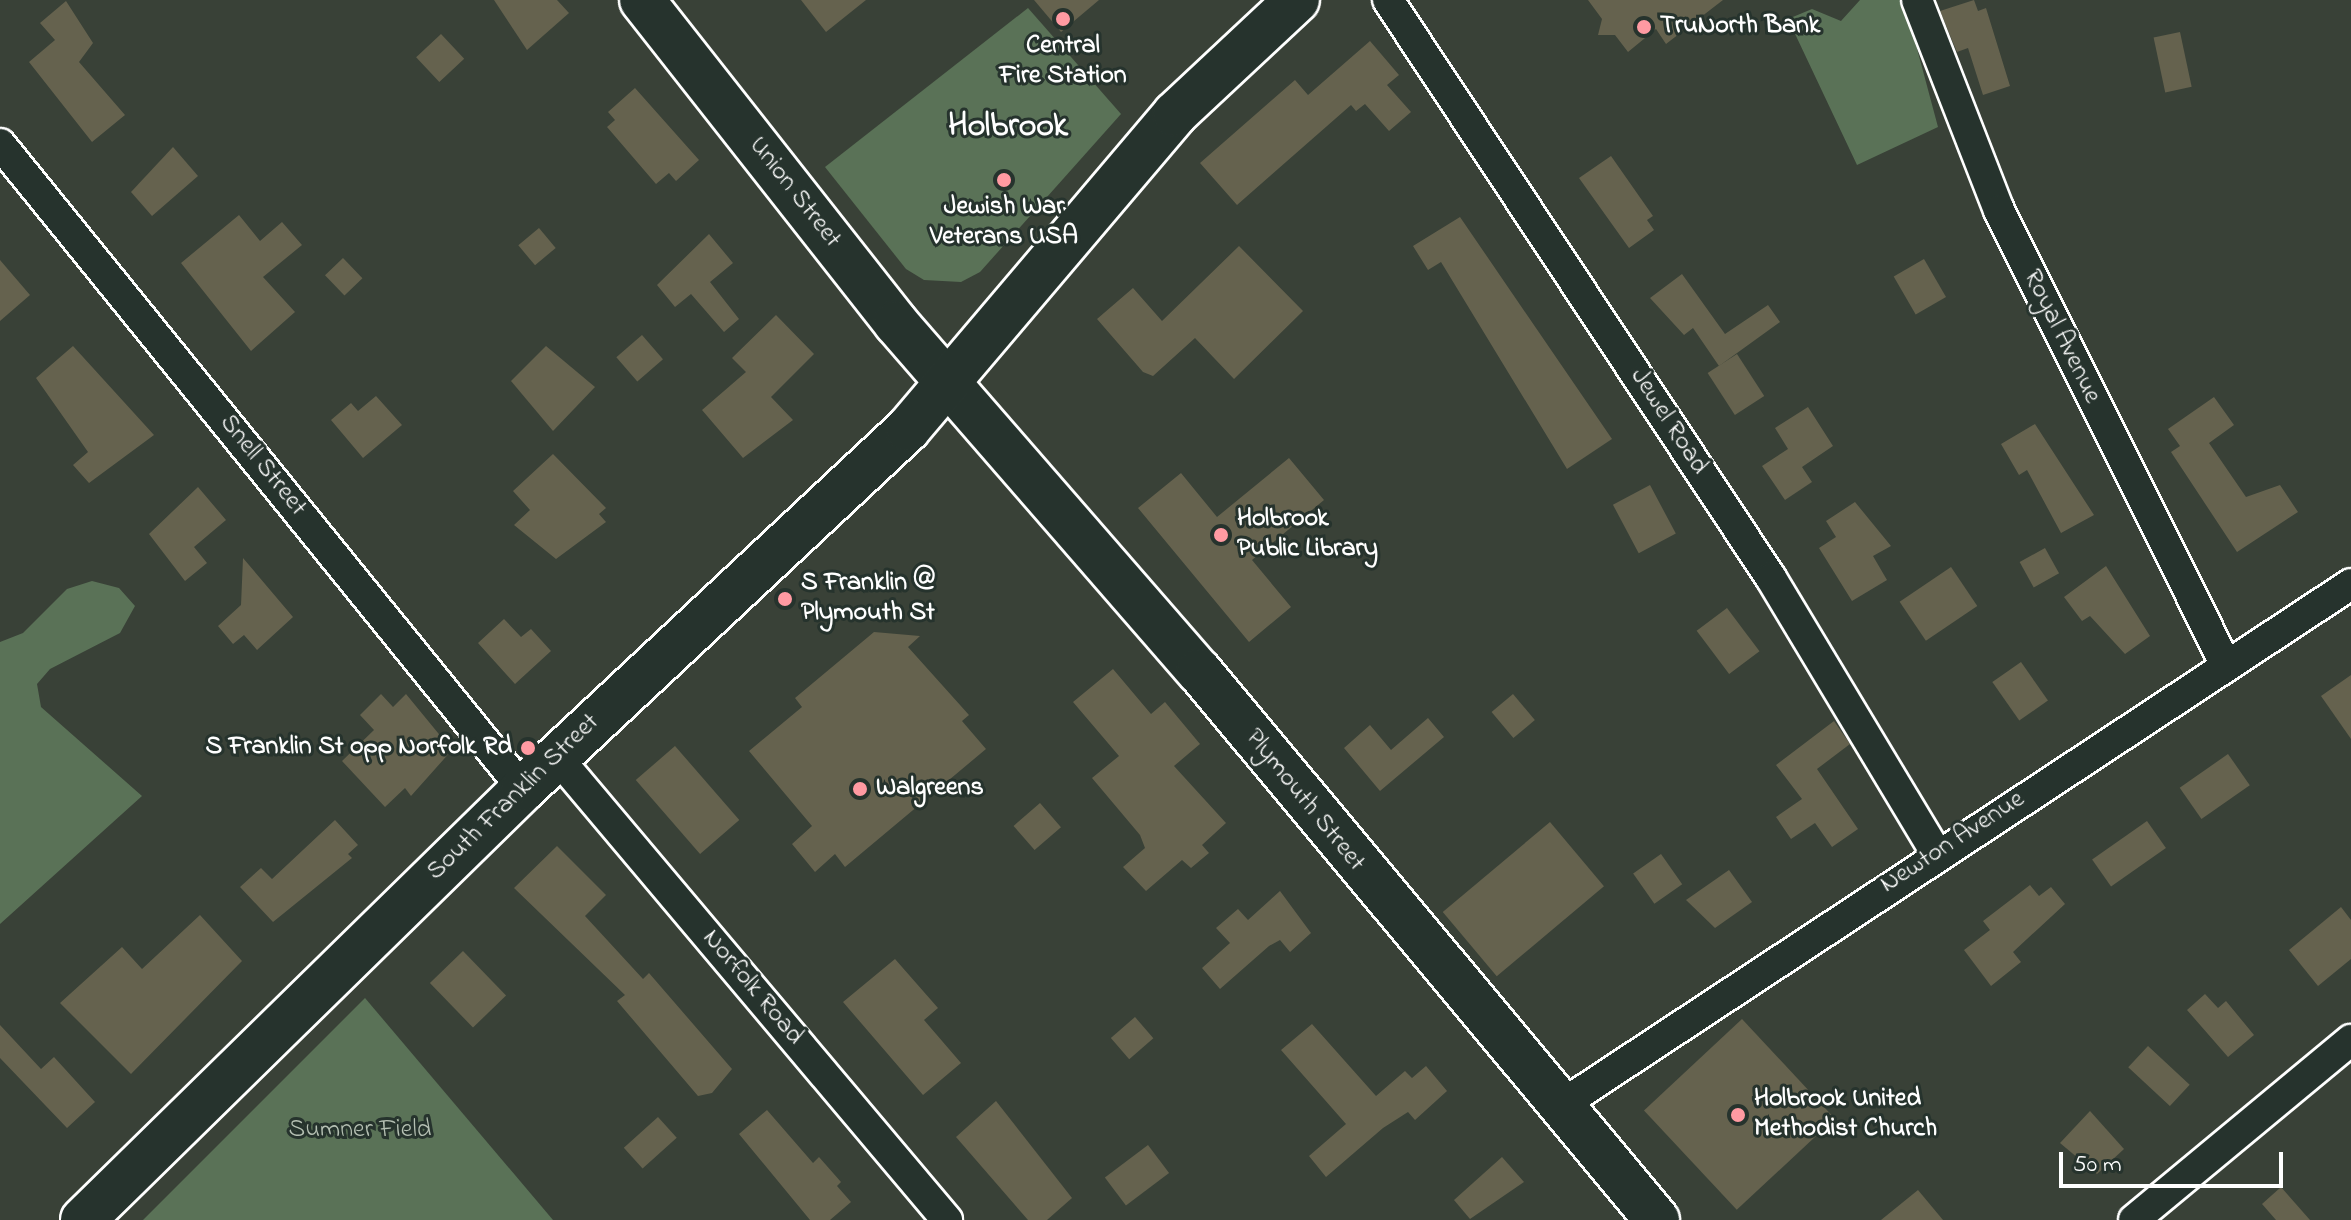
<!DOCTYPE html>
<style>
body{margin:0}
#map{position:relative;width:2351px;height:1220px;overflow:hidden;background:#394137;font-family:"Indie Flower",sans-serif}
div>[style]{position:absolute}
.green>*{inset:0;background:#5a7257}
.building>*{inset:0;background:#65624e;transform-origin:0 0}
.roads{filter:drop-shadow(2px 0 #fff) drop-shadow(-2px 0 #fff) drop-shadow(0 2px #fff) drop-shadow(0 -2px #fff)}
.minor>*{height:30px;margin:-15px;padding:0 15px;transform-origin:15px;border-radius:15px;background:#26332d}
.secondary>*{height:44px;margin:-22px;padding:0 22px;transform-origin:22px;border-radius:22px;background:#26332d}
.dots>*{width:22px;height:22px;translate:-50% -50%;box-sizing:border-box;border:4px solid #26332d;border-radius:50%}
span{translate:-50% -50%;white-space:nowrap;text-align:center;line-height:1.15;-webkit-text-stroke:6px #26332d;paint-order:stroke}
.poi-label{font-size:26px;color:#fff;font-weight:700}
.left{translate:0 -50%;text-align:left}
.right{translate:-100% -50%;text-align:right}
.street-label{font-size:26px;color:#fff}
.park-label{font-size:26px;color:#b5c0b3}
.district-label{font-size:34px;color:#fff;font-weight:700}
.scale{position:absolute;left:2059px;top:1152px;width:224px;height:36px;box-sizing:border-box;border:4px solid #fff;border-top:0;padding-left:10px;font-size:24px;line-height:28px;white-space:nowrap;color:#fff;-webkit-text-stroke:6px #26332d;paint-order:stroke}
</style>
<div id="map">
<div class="green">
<div style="clip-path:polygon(1860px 0,1904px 0,1938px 127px,1857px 165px,1788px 19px,1812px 9px,1841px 21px)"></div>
<div style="clip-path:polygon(1028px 8px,1121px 114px,980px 272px,961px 282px,924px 280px,906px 269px,825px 167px)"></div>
<div style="clip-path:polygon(92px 581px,119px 588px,135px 606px,120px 633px,50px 669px,37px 684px,41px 707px,142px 796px,0 924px,0 642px,23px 633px,67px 589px)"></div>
<div style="clip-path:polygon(365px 998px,553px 1220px,143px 1220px)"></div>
</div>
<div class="building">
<div style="clip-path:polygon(494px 0,557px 0,569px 13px,527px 50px)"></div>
<div style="clip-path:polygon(801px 0,866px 0,826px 32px)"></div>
<div style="clip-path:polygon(1034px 0,1099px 0,1061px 32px)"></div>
<div style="clip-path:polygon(1588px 0,1723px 0,1666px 44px,1656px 29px,1628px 52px,1615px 35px,1598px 35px,1602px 19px)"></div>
<div style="clip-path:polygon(1974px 0,1978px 11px,1986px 8px,2010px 86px,1983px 95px,1968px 48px,1957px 52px,1940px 11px)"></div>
<div style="clip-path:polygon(66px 1px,93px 43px,79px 62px,125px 115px,92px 142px,29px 62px,55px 40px,40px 23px)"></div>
<div style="left:2180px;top:32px;width:56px;height:27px;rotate:78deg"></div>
<div style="left:441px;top:34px;width:34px;height:34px;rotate:47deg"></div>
<div style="clip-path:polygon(1370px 41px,1399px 75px,1387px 85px,1411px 112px,1389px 131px,1365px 104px,1356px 111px,1351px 105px,1237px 205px,1200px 163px,1295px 80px,1308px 95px)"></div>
<div style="clip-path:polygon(635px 88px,699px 160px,676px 181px,669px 173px,656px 184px,607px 127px,615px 120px,608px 112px)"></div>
<div style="clip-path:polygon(173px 147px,198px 176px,152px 216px,131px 192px)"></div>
<div style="clip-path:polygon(1611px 156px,1653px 216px,1647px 220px,1654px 230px,1629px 248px,1579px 178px)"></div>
<div style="clip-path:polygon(239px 215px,260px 241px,282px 222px,302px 245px,263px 277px,295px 312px,251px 351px,181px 263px)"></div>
<div style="clip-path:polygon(1460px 217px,1612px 439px,1567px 469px,1441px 262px,1428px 270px,1413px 246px)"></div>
<div style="left:539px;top:228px;width:26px;height:27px;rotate:50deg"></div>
<div style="clip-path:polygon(709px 234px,733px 263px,710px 282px,739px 319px,724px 332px,691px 294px,675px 307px,657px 285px)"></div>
<div style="clip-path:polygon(1239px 246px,1303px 311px,1234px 379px,1195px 338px,1153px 376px,1143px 372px,1097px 319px,1133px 288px,1162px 321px)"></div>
<div style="left:343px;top:258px;width:28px;height:25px;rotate:46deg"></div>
<div style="left:1924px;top:259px;width:44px;height:35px;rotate:60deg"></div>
<div style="clip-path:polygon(0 260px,30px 295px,0 321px)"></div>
<div style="clip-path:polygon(1682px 274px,1725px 334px,1768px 305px,1780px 322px,1719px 366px,1693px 328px,1684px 335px,1650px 298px)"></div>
<div style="clip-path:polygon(776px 315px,814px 354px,771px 397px,793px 420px,743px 458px,702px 410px,746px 372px,732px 358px)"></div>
<div style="left:642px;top:335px;width:32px;height:34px;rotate:49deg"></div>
<div style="clip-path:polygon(73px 346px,154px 435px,89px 483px,73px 465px,88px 452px,36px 378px)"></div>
<div style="clip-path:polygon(546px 346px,595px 387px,553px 431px,511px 381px)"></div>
<div style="left:1737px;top:354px;width:50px;height:35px;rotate:57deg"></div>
<div style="clip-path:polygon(376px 396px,402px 425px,363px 458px,331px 420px,351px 403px,358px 411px)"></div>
<div style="clip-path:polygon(2214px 397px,2234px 425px,2209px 443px,2246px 497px,2280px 485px,2298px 512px,2237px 552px,2171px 452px,2180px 446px,2168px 429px)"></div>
<div style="clip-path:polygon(1808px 407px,1833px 446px,1802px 467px,1812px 482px,1785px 500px,1762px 466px,1788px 449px,1775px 428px)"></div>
<div style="clip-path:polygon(2035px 424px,2094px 515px,2061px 533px,2027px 470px,2019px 475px,2001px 444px)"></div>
<div style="clip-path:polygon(553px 454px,606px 508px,599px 514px,606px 522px,556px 559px,514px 525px,530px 510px,513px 491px)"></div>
<div style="clip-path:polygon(1289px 458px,1324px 500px,1252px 560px,1291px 607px,1249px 642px,1138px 508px,1181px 473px,1217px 517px)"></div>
<div style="left:1650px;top:485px;width:55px;height:42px;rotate:62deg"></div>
<div style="clip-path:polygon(198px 487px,226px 520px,194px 547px,207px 563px,185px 581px,149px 534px)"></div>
<div style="clip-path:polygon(1855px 502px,1891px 546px,1873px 556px,1887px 580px,1852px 601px,1819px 548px,1836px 537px,1826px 521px)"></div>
<div style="left:2045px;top:548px;width:29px;height:29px;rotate:61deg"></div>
<div style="clip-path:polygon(243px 558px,293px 617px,257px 650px,244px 635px,233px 644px,218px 626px,241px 605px)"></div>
<div style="clip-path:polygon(2106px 566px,2150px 636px,2125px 654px,2090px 616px,2082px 621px,2064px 597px)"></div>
<div style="left:1951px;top:567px;width:47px;height:62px;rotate:56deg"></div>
<div style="left:1727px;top:608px;width:54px;height:38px;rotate:53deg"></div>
<div style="clip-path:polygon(504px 619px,521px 637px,531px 629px,551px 651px,515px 684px,478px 643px)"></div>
<div style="clip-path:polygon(874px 632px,920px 636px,908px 647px,969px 715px,962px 721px,986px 749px,845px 867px,835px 854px,815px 872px,792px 844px,812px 826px,749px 751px,802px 707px,795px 698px)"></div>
<div style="left:2021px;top:662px;width:47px;height:35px;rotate:55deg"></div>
<div style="clip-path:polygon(1113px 669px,1151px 714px,1165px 702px,1200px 744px,1174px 766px,1226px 823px,1202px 845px,1209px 853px,1191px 868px,1182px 860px,1146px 891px,1123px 867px,1145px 848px,1140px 835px,1092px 778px,1119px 756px,1073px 702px)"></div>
<div style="clip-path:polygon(2351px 675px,2351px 739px,2321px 696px)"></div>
<div style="clip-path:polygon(381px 694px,393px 707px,406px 694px,452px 750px,411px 796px,405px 788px,385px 807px,342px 761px,374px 730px,360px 715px)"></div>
<div style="left:1513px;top:694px;width:34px;height:28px;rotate:50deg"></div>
<div style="clip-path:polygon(1428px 718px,1444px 737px,1380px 791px,1344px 748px,1370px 725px,1391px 750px)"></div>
<div style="clip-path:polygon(1834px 721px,1850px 744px,1817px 769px,1858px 829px,1832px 847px,1815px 823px,1791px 839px,1776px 817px,1802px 799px,1776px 765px)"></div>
<div style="left:675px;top:746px;width:98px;height:52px;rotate:49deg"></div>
<div style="left:2228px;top:754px;width:38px;height:59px;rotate:55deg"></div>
<div style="left:1040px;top:803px;width:32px;height:35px;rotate:49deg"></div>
<div style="clip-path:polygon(335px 820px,358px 845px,348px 854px,352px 858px,273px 922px,240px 887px,261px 868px,272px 879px)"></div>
<div style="left:2147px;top:821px;width:33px;height:67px;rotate:55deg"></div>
<div style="left:1550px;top:822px;width:84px;height:140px;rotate:50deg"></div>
<div style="clip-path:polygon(557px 846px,606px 895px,585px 916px,643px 979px,649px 973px,732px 1069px,712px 1093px,698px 1096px,617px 1001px,625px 995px,514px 888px)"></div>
<div style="left:1661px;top:854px;width:37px;height:34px;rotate:55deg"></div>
<div style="clip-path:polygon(1729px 870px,1752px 902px,1715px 928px,1686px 900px)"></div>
<div style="clip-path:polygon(2030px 885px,2039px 896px,2051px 887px,2065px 904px,2013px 952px,2021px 962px,1991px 986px,1964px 950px,1990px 930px,1983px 921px)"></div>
<div style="clip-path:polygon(1280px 891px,1311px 933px,1290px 952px,1280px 940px,1269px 946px,1220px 989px,1202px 968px,1230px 943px,1216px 928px,1238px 909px,1248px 920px)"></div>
<div style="clip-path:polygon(2341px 907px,2351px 920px,2351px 959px,2318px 986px,2289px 950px)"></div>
<div style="clip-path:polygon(200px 915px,242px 961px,131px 1074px,60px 1003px,122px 947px,142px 969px)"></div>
<div style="left:463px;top:951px;width:62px;height:46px;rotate:46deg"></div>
<div style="clip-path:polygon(895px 959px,938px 1008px,924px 1020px,961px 1063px,923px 1095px,843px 1002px)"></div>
<div style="clip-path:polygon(2205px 994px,2218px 1008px,2226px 1001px,2254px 1035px,2228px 1057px,2187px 1010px)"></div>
<div style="left:1135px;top:1017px;width:28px;height:32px;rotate:49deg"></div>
<div style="left:1742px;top:1019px;width:136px;height:134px;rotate:47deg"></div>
<div style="clip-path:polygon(1312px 1024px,1376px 1096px,1405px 1071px,1412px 1078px,1426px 1066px,1447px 1091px,1415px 1120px,1408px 1112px,1383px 1128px,1326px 1177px,1309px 1156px,1346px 1124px,1281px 1050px)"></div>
<div style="clip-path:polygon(0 1025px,41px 1069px,54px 1057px,95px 1102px,67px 1128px,0 1058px)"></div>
<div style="left:2148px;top:1046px;width:57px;height:29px;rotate:43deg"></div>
<div style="clip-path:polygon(996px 1101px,1072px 1198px,1047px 1220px,1028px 1220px,956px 1137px)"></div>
<div style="clip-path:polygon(767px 1110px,813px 1163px,819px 1157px,841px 1182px,837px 1186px,851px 1202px,830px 1220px,810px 1220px,739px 1134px)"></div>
<div style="clip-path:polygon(2090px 1111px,2124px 1149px,2097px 1174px,2060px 1143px)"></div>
<div style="left:658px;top:1117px;width:28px;height:46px;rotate:48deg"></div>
<div style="left:1148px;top:1145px;width:35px;height:54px;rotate:53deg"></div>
<div style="clip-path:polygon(1502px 1157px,1524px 1182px,1470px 1219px,1454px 1200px)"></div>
<div style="clip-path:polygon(2281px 1187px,2310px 1220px,2276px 1220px,2262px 1204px)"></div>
<div style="clip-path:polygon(1918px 1190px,1943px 1220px,1881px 1220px)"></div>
</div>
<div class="roads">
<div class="minor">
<div style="left:1388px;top:0;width:693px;rotate:56.47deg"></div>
<div style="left:1771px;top:578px;width:321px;rotate:59deg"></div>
<div style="left:1917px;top:0;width:225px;rotate:68.7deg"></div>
<div style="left:1999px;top:210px;width:508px;rotate:63.49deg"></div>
<div style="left:0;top:144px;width:830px;rotate:50.96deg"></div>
<div style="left:556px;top:756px;width:607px;rotate:49.88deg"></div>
<div style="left:1557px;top:1108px;width:951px;rotate:-33.42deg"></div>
<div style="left:2134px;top:1220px;width:282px;rotate:-39.7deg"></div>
</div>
<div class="secondary">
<div style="left:642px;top:0;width:411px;rotate:51.8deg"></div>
<div style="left:896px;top:323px;width:461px;rotate:49deg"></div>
<div style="left:1199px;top:671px;width:715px;rotate:50.16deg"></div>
<div style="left:83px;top:1220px;width:616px;rotate:-44.41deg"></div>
<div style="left:523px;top:789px;width:527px;rotate:-43.08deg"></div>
<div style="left:908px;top:429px;width:413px;rotate:-49.7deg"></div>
<div style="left:1175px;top:114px;width:167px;rotate:-43.1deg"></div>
</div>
</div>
<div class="dots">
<div style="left:1063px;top:19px;background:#ff9aa2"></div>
<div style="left:1644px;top:27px;background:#ff9aa2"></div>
<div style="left:1004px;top:180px;background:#ff9aa2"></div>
<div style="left:1221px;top:535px;background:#ff9aa2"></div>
<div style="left:785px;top:599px;background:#ff9aa2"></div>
<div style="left:528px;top:748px;background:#ff9aa2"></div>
<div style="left:860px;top:789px;background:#ff9aa2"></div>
<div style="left:1738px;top:1115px;background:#ff9aa2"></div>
</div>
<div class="poi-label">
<span class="left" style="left:1660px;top:27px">TruNorth Bank</span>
<span style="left:1063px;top:62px">Central<br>Fire Station</span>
<span style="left:1004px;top:223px">Jewish War<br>Veterans USA</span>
<span class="left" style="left:1237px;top:535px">Holbrook<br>Public Library</span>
<span class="left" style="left:801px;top:599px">S Franklin @<br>Plymouth St</span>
<span class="right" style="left:512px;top:748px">S Franklin St opp Norfolk Rd</span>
<span class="left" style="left:876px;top:789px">Walgreens</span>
<span class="left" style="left:1754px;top:1115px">Holbrook United<br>Methodist Church</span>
</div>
<div class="street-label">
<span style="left:794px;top:193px;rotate:52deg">Union Street</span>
<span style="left:2061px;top:337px;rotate:64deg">Royal Avenue</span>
<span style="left:1668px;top:422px;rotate:57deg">Jewel Road</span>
<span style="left:262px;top:466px;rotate:51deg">Snell Street</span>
<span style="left:514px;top:798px;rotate:-44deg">South Franklin Street</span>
<span style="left:1304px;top:801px;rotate:51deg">Plymouth Street</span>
<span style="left:1953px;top:843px;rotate:-33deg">Newton Avenue</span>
<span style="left:752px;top:988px;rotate:50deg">Norfolk Road</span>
</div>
<div class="park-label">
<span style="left:360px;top:1131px">Sumner Field</span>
</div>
<div class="district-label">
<span style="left:1008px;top:128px">Holbrook</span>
</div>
<div class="scale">50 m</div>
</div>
